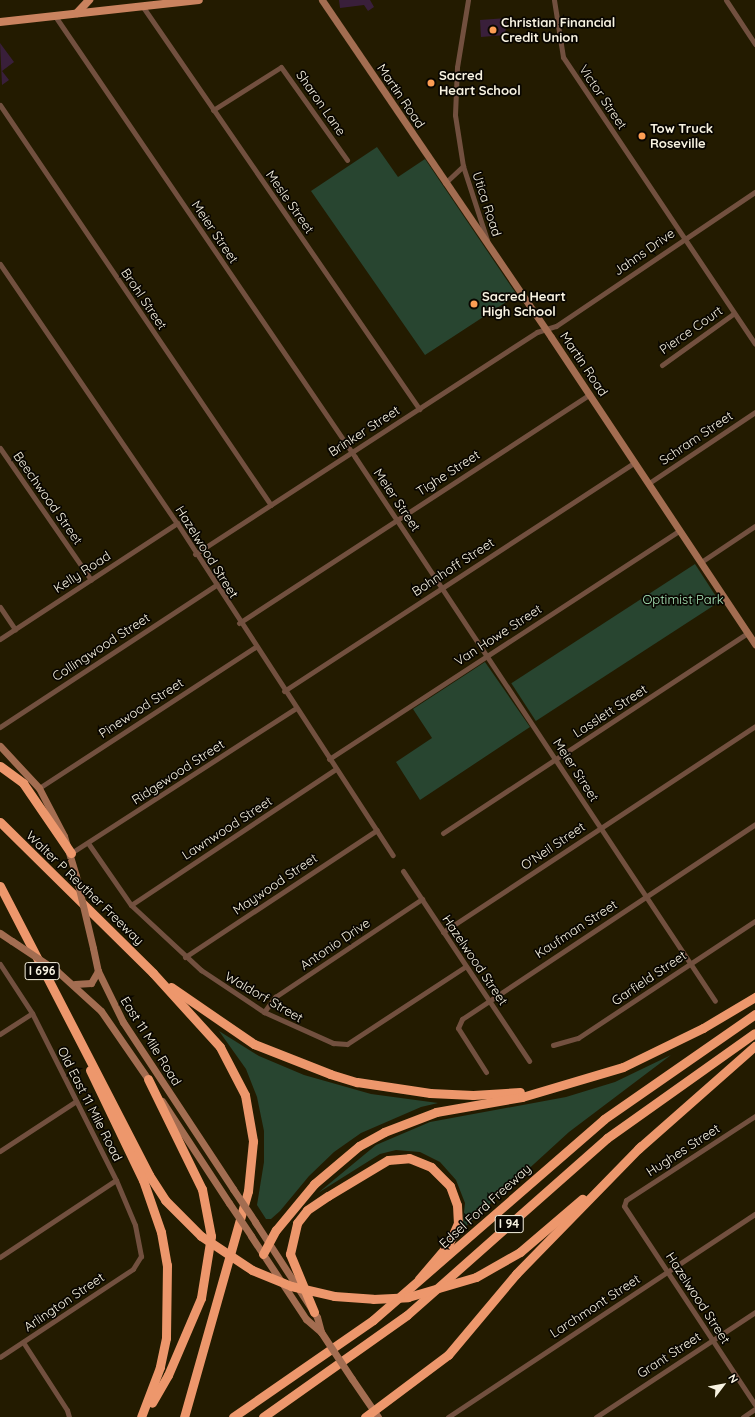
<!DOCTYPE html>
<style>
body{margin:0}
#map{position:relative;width:755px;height:1417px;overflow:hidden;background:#231b00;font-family:Quicksand,sans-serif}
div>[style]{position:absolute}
.green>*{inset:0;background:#284530;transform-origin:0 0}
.building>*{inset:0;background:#391f3a}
.street>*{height:5px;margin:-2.5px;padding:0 2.5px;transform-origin:2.5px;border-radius:2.5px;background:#72503f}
.secondary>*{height:7px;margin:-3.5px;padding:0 3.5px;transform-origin:3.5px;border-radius:3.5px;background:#a36d51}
.primary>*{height:8px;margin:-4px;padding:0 4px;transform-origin:4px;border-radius:4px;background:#ca835f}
.highway>*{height:9px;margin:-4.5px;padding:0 4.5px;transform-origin:4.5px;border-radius:4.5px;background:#ed976c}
.secondary-bridge>*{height:7px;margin:-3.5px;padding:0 3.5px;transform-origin:3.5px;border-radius:3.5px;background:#a36d51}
.highway-bridge>*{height:9px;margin:-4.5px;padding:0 4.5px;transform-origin:4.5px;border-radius:4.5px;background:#ed976c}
.dots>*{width:11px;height:11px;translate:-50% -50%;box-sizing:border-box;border:2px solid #090600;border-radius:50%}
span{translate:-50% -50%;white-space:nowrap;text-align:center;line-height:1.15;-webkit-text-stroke:3.5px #090600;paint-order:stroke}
.shield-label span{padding:1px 3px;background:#090600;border:1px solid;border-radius:3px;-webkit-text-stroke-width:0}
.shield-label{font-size:12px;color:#f8f3e1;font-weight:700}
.poi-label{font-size:13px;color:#f8f3e1;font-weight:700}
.left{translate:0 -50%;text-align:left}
.street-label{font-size:13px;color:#f8f3e1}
.park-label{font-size:13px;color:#a9e7b9}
.north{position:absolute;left:703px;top:1365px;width:40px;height:40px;-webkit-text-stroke:3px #090600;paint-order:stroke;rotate:58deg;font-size:11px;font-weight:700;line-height:16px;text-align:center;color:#f8f3e1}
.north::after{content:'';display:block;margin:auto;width:14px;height:18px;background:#f8f3e1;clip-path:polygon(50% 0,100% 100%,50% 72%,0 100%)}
</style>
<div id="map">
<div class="green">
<div style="clip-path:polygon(377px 147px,398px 177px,425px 159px,517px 295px,425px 355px,311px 191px)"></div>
<div style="left:695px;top:564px;width:45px;height:219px;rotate:57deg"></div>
<div style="clip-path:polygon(485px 662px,530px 727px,420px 800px,396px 762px,432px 738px,413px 709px)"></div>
<div style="clip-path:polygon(219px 1031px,259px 1056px,304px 1075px,371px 1094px,438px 1103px,421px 1107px,361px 1133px,334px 1152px,309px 1176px,280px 1211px,271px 1219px,266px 1219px,257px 1205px,264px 1162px,264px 1131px,257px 1097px,246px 1069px)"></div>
<div style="clip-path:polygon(671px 1055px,569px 1132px,462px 1230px,465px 1203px,456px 1180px,440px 1162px,420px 1152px,396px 1150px,380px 1154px,318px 1193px,376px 1145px,430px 1122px,566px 1097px,615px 1082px)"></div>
</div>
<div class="building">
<div style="clip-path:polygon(339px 0,370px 0,374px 7px,368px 11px,364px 5px,340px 8px)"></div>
<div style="clip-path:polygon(507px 18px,505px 35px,481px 37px,480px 20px)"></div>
<div style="clip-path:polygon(0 43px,14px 62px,2px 71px,9px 80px,2px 85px)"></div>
</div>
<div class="street">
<div style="left:468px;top:0;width:68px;rotate:99.3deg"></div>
<div style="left:457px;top:67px;width:48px;rotate:92.4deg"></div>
<div style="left:455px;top:115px;width:52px;rotate:81.1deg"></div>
<div style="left:463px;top:166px;width:78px;rotate:72deg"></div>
<div style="left:554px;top:0;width:58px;rotate:81deg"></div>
<div style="left:563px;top:57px;width:345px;rotate:56.2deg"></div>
<div style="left:726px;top:0;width:53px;rotate:56.6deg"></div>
<div style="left:143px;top:7px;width:488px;rotate:55.5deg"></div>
<div style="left:55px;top:16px;width:533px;rotate:55.77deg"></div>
<div style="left:355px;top:457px;width:652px;rotate:56.5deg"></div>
<div style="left:0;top:105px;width:483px;rotate:55.9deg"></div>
<div style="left:213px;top:110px;width:80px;rotate:-32.3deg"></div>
<div style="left:281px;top:67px;width:114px;rotate:54.6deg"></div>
<div style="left:445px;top:183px;width:25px;rotate:-43deg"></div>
<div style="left:0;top:264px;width:314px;rotate:55.7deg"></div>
<div style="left:177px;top:523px;width:396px;rotate:57deg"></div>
<div style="left:662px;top:365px;width:87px;rotate:-35.7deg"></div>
<div style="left:0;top:448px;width:160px;rotate:55.4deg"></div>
<div style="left:649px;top:483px;width:128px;rotate:-33.8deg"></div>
<div style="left:195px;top:554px;width:408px;rotate:-33deg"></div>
<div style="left:537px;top:332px;width:20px;rotate:-18deg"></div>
<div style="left:556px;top:326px;width:240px;rotate:-34deg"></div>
<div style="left:701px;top:562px;width:65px;rotate:-33.7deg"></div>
<div style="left:0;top:607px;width:27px;rotate:56deg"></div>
<div style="left:239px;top:623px;width:419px;rotate:-33.1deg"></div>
<div style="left:0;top:639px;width:212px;rotate:-33.2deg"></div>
<div style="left:284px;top:691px;width:419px;rotate:-33.1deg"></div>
<div style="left:0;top:727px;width:257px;rotate:-33.3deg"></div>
<div style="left:329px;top:759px;width:419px;rotate:-33.1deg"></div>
<div style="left:39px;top:788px;width:258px;rotate:-33.1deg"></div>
<div style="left:443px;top:833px;width:365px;rotate:-33.3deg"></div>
<div style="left:88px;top:843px;width:75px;rotate:55.3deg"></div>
<div style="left:131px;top:905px;width:96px;rotate:42.9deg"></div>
<div style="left:201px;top:970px;width:76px;rotate:33.7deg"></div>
<div style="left:264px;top:1012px;width:76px;rotate:24.2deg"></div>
<div style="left:333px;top:1043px;width:14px;rotate:4deg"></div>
<div style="left:347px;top:1044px;width:142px;rotate:-33.2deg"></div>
<div style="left:71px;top:853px;width:268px;rotate:-32.8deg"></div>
<div style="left:403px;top:871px;width:228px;rotate:56.4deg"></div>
<div style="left:131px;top:905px;width:246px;rotate:-33.6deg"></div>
<div style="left:443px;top:932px;width:374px;rotate:-33.4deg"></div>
<div style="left:185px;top:957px;width:230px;rotate:-33.5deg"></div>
<div style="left:0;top:964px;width:59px;rotate:56.9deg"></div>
<div style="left:32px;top:1013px;width:187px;rotate:63.3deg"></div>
<div style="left:116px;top:1180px;width:49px;rotate:67.1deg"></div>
<div style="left:135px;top:1225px;width:32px;rotate:79deg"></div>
<div style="left:141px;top:1256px;width:15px;rotate:122deg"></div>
<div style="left:133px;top:1269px;width:159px;rotate:146.5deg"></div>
<div style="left:264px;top:1012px;width:19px;rotate:-54deg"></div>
<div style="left:275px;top:997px;width:177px;rotate:-33.7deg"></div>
<div style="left:0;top:1034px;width:38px;rotate:-33deg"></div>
<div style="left:553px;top:1045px;width:26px;rotate:-16deg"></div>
<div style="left:578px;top:1038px;width:212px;rotate:-33.5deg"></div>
<div style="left:486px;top:1072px;width:52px;rotate:-122.5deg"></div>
<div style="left:458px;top:1028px;width:10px;rotate:-66deg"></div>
<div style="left:462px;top:1019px;width:352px;rotate:-33.6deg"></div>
<div style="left:755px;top:1116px;width:154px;rotate:146.9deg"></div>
<div style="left:626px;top:1200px;width:6px;rotate:108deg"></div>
<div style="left:624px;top:1206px;width:238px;rotate:56.6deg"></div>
<div style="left:0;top:1151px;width:91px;rotate:-33.3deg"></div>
<div style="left:0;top:1257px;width:139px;rotate:-33.6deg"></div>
<div style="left:23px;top:1342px;width:81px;rotate:57.1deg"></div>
<div style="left:67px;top:1410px;width:7px;rotate:74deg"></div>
<div style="left:448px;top:1417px;width:368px;rotate:-33.5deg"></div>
<div style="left:596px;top:1417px;width:191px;rotate:-33.4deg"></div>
<div style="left:743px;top:1417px;width:14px;rotate:-34deg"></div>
</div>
<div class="secondary">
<div style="left:322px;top:0;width:407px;rotate:55.8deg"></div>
<div style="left:551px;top:337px;width:369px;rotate:56.4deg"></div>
<div style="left:0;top:746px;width:57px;rotate:47.1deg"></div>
<div style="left:39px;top:788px;width:54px;rotate:62.5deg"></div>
<div style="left:64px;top:836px;width:42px;rotate:73.3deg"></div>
<div style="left:0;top:933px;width:14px;rotate:34deg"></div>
<div style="left:93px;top:948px;width:24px;rotate:78deg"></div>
<div style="left:98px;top:971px;width:57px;rotate:63.9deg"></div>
<div style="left:123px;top:1022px;width:200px;rotate:56.6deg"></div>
<div style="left:57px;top:971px;width:59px;rotate:42.3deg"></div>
<div style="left:101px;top:1011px;width:86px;rotate:55.4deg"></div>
<div style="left:75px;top:984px;width:16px;rotate:-4deg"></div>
<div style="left:91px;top:983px;width:14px;rotate:-60deg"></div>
<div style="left:162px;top:1101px;width:122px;rotate:56.7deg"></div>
<div style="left:255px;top:1222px;width:113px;rotate:56.9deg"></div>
<div style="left:317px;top:1317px;width:16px;rotate:75deg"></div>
<div style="left:251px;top:1236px;width:100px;rotate:56.5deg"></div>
<div style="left:306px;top:1319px;width:20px;rotate:41deg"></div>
<div style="left:352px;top:1379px;width:46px;rotate:55.6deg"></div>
</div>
<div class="primary">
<div style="left:77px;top:13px;width:18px;rotate:-47deg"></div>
<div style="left:0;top:22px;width:200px;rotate:-6.3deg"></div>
</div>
<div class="highway">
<div style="left:0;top:766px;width:29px;rotate:36deg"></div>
<div style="left:23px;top:783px;width:85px;rotate:55.6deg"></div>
<div style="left:0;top:822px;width:215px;rotate:44.6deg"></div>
<div style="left:153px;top:973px;width:100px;rotate:47.8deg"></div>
<div style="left:220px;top:1047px;width:54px;rotate:62.5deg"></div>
<div style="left:245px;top:1095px;width:47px;rotate:80.1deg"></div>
<div style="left:253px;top:1141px;width:50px;rotate:95.7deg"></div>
<div style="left:248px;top:1191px;width:235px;rotate:105.8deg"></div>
<div style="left:0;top:886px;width:325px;rotate:62.7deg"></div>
<div style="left:149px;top:1175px;width:30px;rotate:57deg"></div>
<div style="left:165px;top:1200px;width:51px;rotate:45deg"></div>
<div style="left:171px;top:987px;width:101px;rotate:34.5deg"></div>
<div style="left:254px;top:1044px;width:82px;rotate:21.5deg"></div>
<div style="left:330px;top:1074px;width:28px;rotate:17deg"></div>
<div style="left:357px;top:1082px;width:74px;rotate:8.6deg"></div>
<div style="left:430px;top:1093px;width:43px;rotate:2.7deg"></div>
<div style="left:473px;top:1095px;width:47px;rotate:-3.7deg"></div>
<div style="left:90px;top:1070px;width:122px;rotate:64.3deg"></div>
<div style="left:143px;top:1180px;width:55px;rotate:70.9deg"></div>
<div style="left:161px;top:1232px;width:34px;rotate:80deg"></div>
<div style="left:167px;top:1265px;width:73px;rotate:90.8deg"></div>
<div style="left:166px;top:1338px;width:30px;rotate:102deg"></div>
<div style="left:160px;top:1367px;width:53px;rotate:110.8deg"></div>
<div style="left:148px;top:1079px;width:123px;rotate:63.9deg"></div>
<div style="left:202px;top:1189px;width:48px;rotate:79.2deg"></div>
<div style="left:211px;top:1236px;width:63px;rotate:99.2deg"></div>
<div style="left:201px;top:1298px;width:84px;rotate:113.2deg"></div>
<div style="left:168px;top:1375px;width:32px;rotate:120deg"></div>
<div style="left:638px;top:1149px;width:156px;rotate:-41.4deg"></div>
<div style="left:263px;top:1254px;width:27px;rotate:-62deg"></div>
<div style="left:276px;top:1230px;width:60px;rotate:-50.4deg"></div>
<div style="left:314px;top:1184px;width:59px;rotate:-40.2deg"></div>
<div style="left:359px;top:1146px;width:29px;rotate:-29deg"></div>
<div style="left:384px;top:1132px;width:56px;rotate:-21deg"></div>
<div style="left:436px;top:1112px;width:87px;rotate:-9.9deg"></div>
<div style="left:522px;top:1097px;width:105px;rotate:-16.5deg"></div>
<div style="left:623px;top:1067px;width:89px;rotate:-26deg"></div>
<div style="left:703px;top:1028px;width:61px;rotate:-30.8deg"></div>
<div style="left:476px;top:1277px;width:51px;rotate:-29.6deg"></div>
<div style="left:520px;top:1252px;width:82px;rotate:-40.5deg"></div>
<div style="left:314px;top:1312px;width:63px;rotate:-112.5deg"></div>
<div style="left:290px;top:1254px;width:32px;rotate:-77deg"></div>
<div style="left:297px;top:1223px;width:16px;rotate:-52deg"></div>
<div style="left:307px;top:1210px;width:25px;rotate:-34deg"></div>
<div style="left:328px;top:1196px;width:70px;rotate:-31deg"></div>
<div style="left:388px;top:1160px;width:21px;rotate:-5deg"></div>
<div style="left:409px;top:1158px;width:24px;rotate:22deg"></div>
<div style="left:431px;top:1167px;width:27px;rotate:45deg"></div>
<div style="left:450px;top:1186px;width:20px;rotate:70deg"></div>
<div style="left:457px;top:1205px;width:18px;rotate:87deg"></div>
<div style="left:458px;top:1223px;width:24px;rotate:114deg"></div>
<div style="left:448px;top:1245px;width:45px;rotate:130.5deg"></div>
<div style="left:233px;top:1417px;width:170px;rotate:-34.7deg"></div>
<div style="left:373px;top:1320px;width:306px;rotate:-41deg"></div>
<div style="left:604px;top:1119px;width:184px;rotate:-34.8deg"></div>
<div style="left:263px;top:1417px;width:176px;rotate:-35.3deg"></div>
<div style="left:407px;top:1315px;width:267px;rotate:-41.5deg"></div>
<div style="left:607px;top:1138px;width:181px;rotate:-35.4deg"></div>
<div style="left:365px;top:1417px;width:104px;rotate:-36.8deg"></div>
<div style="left:448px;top:1355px;width:106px;rotate:-50deg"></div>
<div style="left:516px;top:1274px;width:179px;rotate:-45.7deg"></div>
</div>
<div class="secondary-bridge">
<div style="left:76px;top:876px;width:74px;rotate:76.7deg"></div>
<div style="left:12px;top:941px;width:54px;rotate:33.7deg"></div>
<div style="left:233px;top:1189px;width:40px;rotate:56deg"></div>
<div style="left:229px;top:1203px;width:40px;rotate:56deg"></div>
<div style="left:321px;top:1332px;width:56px;rotate:56.6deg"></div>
</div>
<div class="highway-bridge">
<div style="left:201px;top:1236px;width:61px;rotate:33.7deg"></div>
<div style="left:252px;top:1270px;width:42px;rotate:22.3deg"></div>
<div style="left:291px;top:1286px;width:44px;rotate:13.1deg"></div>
<div style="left:334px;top:1296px;width:39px;rotate:4deg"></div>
<div style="left:373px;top:1299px;width:35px;rotate:-3deg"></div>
<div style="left:408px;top:1297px;width:71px;rotate:-16.4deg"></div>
</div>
<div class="dots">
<div style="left:493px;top:30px;background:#fc9d54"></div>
<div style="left:431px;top:83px;background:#fc9d54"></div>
<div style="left:642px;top:136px;background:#fc9d54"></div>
<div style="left:474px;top:304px;background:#fc9d54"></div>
</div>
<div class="shield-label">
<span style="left:42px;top:971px">I 696</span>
<span style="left:509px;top:1224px">I 94</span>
</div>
<div class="poi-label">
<span class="left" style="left:501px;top:30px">Christian Financial<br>Credit Union</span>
<span class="left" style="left:439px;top:83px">Sacred<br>Heart School</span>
<span class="left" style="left:650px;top:136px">Tow Truck<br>Roseville</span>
<span class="left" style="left:482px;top:304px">Sacred Heart<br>High School</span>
</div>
<div class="street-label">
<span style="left:401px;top:96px;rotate:56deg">Martin Road</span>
<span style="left:603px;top:97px;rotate:56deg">Victor Street</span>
<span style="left:321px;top:103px;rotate:55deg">Sharon Lane</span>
<span style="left:290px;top:202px;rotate:55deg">Mesle Street</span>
<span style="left:487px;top:204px;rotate:72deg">Utica Road</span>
<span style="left:215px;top:232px;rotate:56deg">Meier Street</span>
<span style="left:644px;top:252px;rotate:-35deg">Jahns Drive</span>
<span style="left:144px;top:299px;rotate:56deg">Brohl Street</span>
<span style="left:691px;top:330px;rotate:-35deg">Pierce Court</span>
<span style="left:584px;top:364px;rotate:56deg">Martin Road</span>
<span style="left:364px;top:431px;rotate:-33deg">Brinker Street</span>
<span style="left:696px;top:438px;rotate:-34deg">Schram Street</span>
<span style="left:448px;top:473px;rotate:-33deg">Tighe Street</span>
<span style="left:48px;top:498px;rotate:55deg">Beechwood Street</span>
<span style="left:397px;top:500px;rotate:56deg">Meier Street</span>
<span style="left:207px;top:552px;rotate:58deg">Hazelwood Street</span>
<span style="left:453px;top:567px;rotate:-33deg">Bohnhoff Street</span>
<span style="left:82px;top:572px;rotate:-33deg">Kelly Road</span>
<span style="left:498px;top:635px;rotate:-33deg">Van Howe Street</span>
<span style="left:101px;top:647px;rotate:-33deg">Collingwood Street</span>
<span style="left:141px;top:708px;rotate:-33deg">Pinewood Street</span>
<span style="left:610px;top:711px;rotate:-33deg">Lasslett Street</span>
<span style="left:576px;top:770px;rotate:57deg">Meier Street</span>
<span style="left:178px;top:772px;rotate:-33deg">Ridgewood Street</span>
<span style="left:227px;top:828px;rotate:-33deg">Lawnwood Street</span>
<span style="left:553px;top:846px;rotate:-34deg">O'Neil Street</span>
<span style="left:275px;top:884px;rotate:-34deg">Maywood Street</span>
<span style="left:85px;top:888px;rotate:44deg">Walter P Reuther Freeway</span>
<span style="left:576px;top:929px;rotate:-33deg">Kaufman Street</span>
<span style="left:335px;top:944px;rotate:-34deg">Antonio Drive</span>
<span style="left:475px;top:960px;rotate:56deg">Hazelwood Street</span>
<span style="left:649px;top:978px;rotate:-34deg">Garfield Street</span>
<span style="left:264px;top:997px;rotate:30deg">Waldorf Street</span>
<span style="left:151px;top:1041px;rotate:58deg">East 11 Mile Road</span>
<span style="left:90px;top:1104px;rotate:63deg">Old East 11 Mile Road</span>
<span style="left:683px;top:1150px;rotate:-33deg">Hughes Street</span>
<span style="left:485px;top:1206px;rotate:-42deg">Edsel Ford Freeway</span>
<span style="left:698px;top:1298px;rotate:57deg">Hazelwood Street</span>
<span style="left:64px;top:1302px;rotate:-34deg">Arlington Street</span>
<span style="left:595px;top:1306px;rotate:-33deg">Larchmont Street</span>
<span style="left:669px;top:1355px;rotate:-33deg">Grant Street</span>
</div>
<div class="park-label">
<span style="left:683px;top:599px">Optimist Park</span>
</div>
<div class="north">N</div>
</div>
